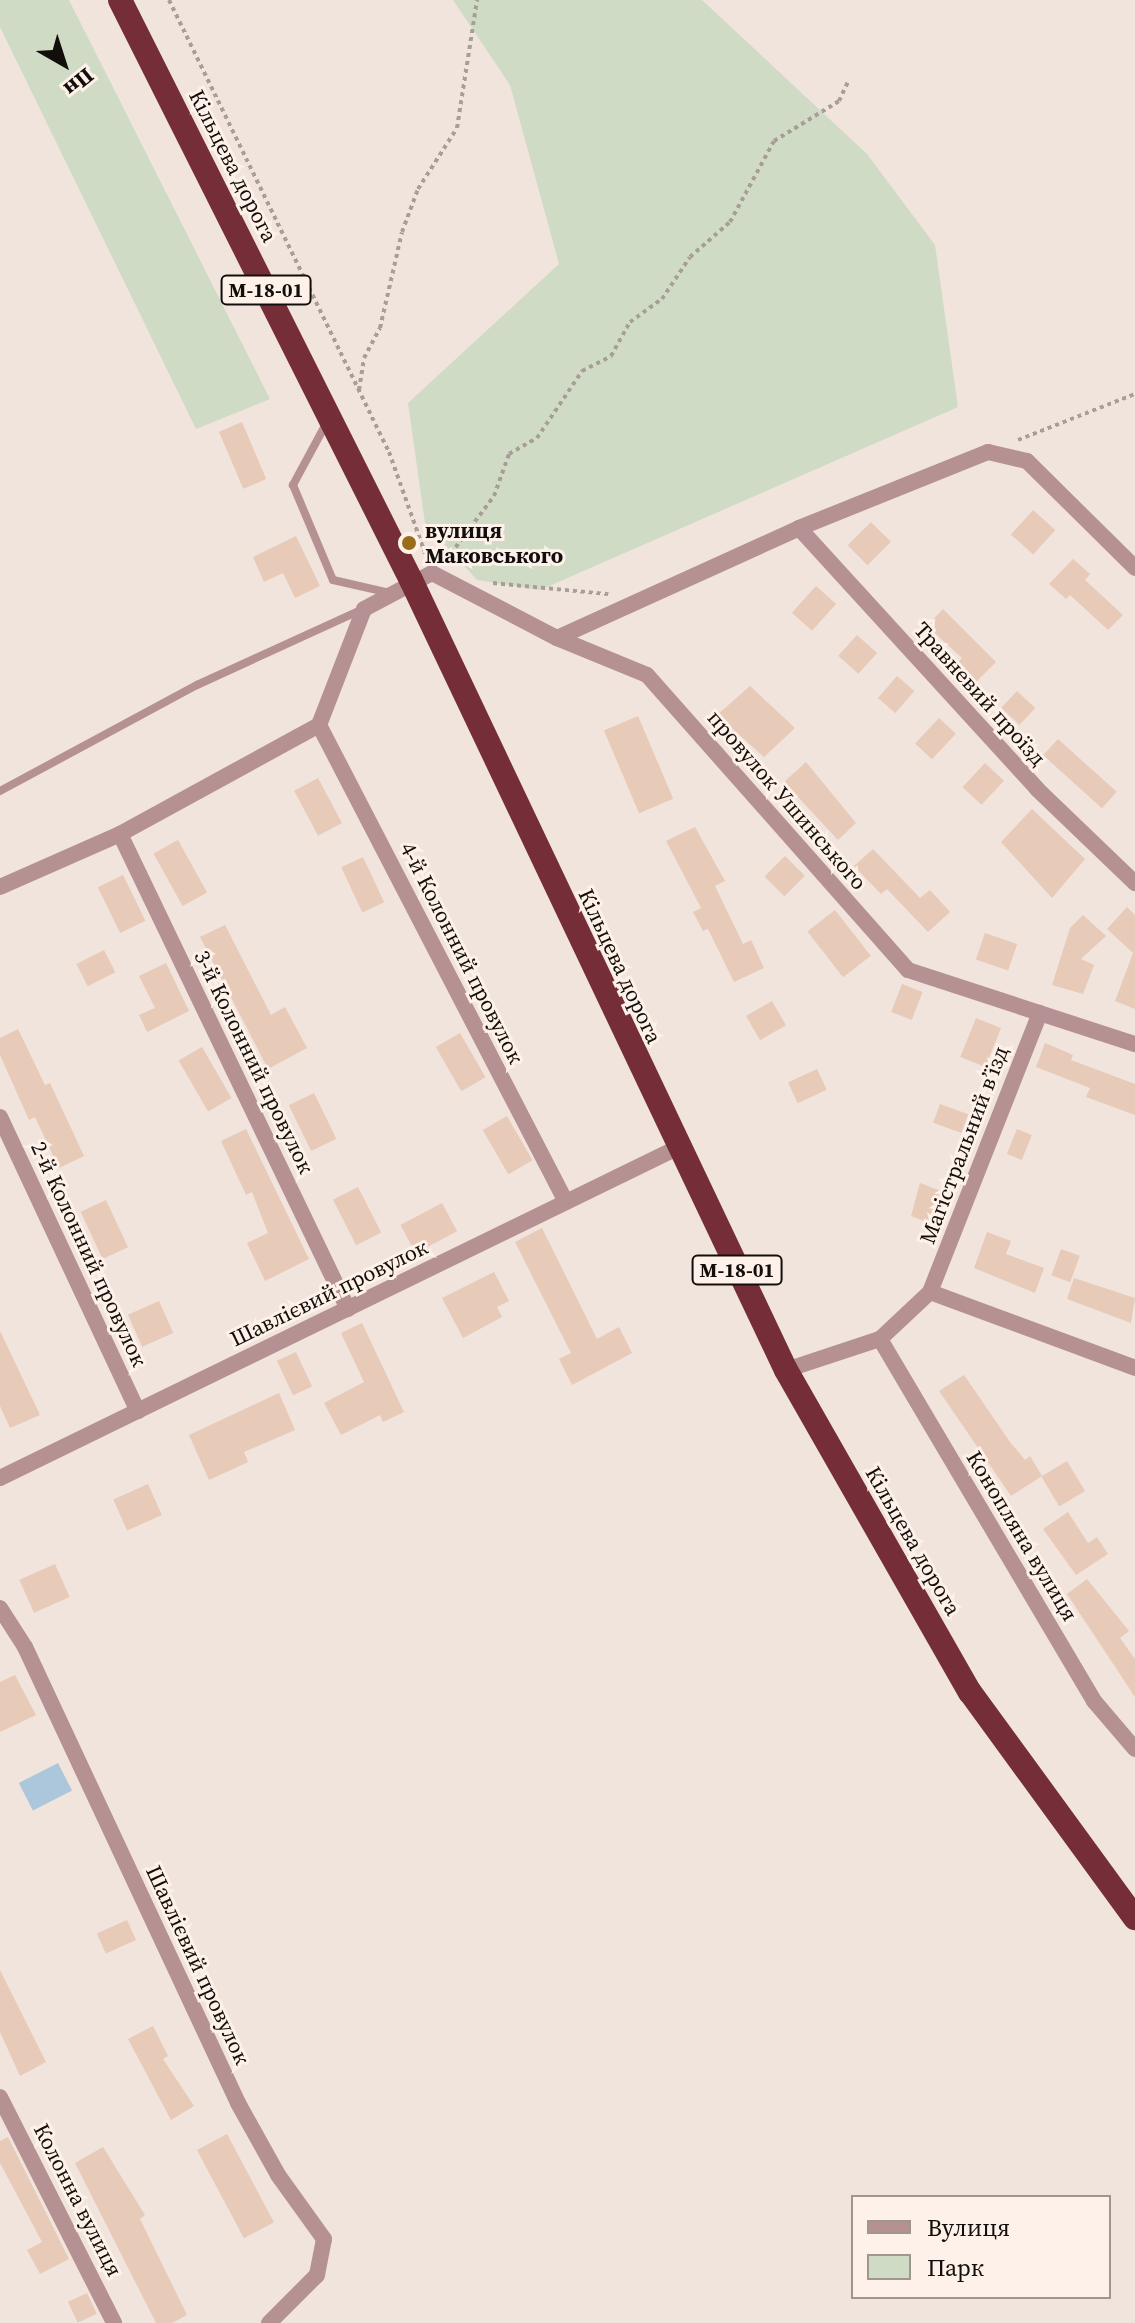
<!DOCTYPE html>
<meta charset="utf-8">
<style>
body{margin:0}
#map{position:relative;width:1135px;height:2323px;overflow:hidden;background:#f0e4dc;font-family:"Source Serif 4",serif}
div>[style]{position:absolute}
.green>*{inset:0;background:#cfdbc5}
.water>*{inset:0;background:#acc7db;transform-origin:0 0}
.building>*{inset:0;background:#e7cab8;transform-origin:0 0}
.path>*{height:4px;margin-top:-2px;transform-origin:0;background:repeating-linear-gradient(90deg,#a89e98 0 4px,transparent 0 8px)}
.lane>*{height:8px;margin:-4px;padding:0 4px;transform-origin:4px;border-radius:4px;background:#b69193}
.street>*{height:16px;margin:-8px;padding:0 8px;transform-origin:8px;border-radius:8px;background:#b69193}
.highway>*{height:24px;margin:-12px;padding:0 12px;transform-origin:12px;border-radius:12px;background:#752e38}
.dots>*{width:22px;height:22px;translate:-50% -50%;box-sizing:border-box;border:4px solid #fef1e9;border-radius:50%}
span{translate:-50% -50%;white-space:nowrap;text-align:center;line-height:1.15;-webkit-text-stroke:6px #fef1e9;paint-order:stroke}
.shield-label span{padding:2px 6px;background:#fef1e9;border:2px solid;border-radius:6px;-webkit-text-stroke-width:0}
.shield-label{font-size:20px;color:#120e0b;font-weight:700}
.street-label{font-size:22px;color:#120e0b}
.poi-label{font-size:22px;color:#120e0b;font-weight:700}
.left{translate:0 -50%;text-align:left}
.legend{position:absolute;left:851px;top:2195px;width:260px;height:104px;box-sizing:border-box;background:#fef1e9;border:2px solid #a09690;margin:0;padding:10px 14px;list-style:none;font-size:24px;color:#120e0b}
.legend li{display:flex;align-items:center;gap:16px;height:40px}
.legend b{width:40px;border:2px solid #a09690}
.north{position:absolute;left:24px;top:24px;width:80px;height:80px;-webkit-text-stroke:6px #fef1e9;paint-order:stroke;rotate:141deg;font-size:22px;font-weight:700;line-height:32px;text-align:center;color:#120e0b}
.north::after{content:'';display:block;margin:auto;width:28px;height:36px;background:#120e0b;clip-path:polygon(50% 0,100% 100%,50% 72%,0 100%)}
</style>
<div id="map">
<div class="green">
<div style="clip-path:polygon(0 0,69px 0,270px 399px,196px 429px,0 27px)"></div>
<div style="clip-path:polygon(453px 0,702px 0,867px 154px,935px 245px,958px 407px,540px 590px,477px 580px,425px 523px,408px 403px,559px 264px,510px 85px)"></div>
</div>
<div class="water">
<div style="left:58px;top:1763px;width:31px;height:44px;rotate:63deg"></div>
</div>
<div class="building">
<div style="left:242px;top:422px;width:62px;height:25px;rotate:67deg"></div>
<div style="left:1033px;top:510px;width:30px;height:33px;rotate:42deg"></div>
<div style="left:871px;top:522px;width:28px;height:33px;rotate:45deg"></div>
<div style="clip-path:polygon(296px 536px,320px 586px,295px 598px,283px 573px,264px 582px,253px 557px)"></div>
<div style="clip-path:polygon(1073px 559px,1090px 574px,1085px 580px,1123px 615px,1108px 630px,1070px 595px,1066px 599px,1049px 584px)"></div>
<div style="left:816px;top:586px;width:27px;height:36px;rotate:42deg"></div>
<div style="clip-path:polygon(943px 609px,996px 662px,974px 684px,955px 665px,962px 658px,927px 626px)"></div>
<div style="left:857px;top:635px;width:27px;height:28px;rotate:42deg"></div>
<div style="left:897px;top:676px;width:23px;height:29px;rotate:41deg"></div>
<div style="clip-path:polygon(750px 686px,795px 728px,764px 757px,717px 715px)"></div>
<div style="left:1017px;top:691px;width:25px;height:23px;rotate:43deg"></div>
<div style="left:638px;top:716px;width:90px;height:37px;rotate:67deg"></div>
<div style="left:939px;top:718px;width:23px;height:35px;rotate:43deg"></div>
<div style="left:1058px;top:739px;width:79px;height:22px;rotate:42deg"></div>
<div style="clip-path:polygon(806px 762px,856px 823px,838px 840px,784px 782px)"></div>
<div style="left:985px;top:763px;width:26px;height:33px;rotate:43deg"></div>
<div style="left:318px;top:778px;width:51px;height:27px;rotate:62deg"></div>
<div style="clip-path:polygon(1032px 809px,1085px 859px,1052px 898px,1001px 842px)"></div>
<div style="clip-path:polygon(695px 827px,725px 881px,715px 886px,743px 944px,751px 940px,764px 968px,734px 982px,708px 929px,703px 931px,693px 912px,701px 908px,666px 841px)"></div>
<div style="left:178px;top:840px;width:60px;height:28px;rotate:61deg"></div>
<div style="clip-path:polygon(873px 849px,920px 898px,930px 890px,950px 912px,928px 932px,887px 889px,881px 894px,854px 866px)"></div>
<div style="left:785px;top:856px;width:28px;height:29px;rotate:45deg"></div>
<div style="left:363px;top:857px;width:50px;height:24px;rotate:65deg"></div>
<div style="left:123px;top:875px;width:51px;height:28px;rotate:64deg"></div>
<div style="clip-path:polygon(1127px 907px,1135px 915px,1135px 1009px,1115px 1001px,1133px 953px,1107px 929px)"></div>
<div style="left:835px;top:910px;width:58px;height:35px;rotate:52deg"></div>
<div style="clip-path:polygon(1083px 915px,1106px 936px,1081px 959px,1094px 965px,1083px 994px,1052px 985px,1070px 928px)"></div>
<div style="clip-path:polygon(225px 925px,271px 1015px,285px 1007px,307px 1048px,268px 1069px,200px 937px)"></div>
<div style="left:985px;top:933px;width:34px;height:28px;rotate:19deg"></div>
<div style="left:104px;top:950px;width:25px;height:31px;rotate:63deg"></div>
<div style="clip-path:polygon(166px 963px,189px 1011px,147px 1032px,139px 1015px,155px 1008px,139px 976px)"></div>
<div style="left:902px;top:984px;width:22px;height:30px;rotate:21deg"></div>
<div style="left:772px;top:1001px;width:28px;height:30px;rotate:60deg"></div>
<div style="left:976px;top:1018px;width:27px;height:42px;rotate:22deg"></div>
<div style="clip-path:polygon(18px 1029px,45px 1085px,50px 1083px,84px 1156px,59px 1168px,35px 1117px,29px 1120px,0 1055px,0 1038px)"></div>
<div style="left:460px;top:1033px;width:51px;height:28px;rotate:60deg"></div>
<div style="clip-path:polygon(1045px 1043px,1073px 1055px,1071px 1060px,1135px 1084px,1135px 1115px,1086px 1097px,1090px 1088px,1036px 1067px)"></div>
<div style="left:202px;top:1047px;width:59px;height:27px;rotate:60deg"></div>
<div style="left:817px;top:1069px;width:23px;height:32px;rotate:65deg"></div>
<div style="left:314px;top:1093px;width:51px;height:28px;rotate:64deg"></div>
<div style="left:940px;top:1104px;width:30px;height:20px;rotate:20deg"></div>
<div style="left:507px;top:1116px;width:51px;height:28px;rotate:60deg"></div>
<div style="clip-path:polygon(246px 1129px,309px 1259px,265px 1281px,247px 1243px,268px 1233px,252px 1192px,246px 1195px,221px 1141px)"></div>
<div style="left:1017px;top:1129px;width:16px;height:27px;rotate:22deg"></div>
<div style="clip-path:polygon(920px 1183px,946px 1193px,937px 1226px,911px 1216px)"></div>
<div style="left:358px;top:1187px;width:51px;height:28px;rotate:63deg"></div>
<div style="left:106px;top:1200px;width:52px;height:28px;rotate:65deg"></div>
<div style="left:442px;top:1203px;width:32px;height:47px;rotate:62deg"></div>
<div style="clip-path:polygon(542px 1228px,597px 1339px,619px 1327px,632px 1353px,572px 1385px,559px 1359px,571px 1353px,515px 1242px)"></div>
<div style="clip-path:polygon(987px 1232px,1011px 1241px,1006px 1254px,1044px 1268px,1035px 1293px,974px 1268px)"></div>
<div style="left:1061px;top:1249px;width:20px;height:28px;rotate:20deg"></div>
<div style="clip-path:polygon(494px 1272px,509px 1301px,497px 1307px,502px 1317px,463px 1338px,442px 1298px)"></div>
<div style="clip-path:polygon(1074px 1278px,1135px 1298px,1131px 1323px,1067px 1299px)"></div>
<div style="left:159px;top:1301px;width:35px;height:34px;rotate:66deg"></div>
<div style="clip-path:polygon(362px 1323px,404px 1412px,383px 1422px,380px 1415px,341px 1435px,324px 1403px,364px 1382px,341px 1333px)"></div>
<div style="clip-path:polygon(0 1331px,40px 1415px,10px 1428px,0 1406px)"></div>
<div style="left:296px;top:1352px;width:38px;height:21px;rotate:65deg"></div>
<div style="clip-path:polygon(964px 1375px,1010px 1442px,1025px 1460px,1030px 1456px,1042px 1476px,1011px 1496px,939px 1391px)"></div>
<div style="clip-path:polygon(279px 1393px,295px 1430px,244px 1452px,248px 1462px,209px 1480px,189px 1435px)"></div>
<div style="left:1067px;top:1461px;width:35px;height:30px;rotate:59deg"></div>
<div style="left:148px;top:1484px;width:34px;height:38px;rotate:66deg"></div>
<div style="clip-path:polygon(1068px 1512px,1088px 1543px,1097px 1537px,1108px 1554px,1076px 1575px,1043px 1529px)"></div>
<div style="left:55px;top:1564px;width:36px;height:39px;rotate:66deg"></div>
<div style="clip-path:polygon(1087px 1579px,1129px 1631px,1120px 1638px,1135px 1659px,1135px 1697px,1067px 1594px)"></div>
<div style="clip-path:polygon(15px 1675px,36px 1715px,0 1732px,0 1682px)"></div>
<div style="left:127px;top:1920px;width:22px;height:33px;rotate:66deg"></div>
<div style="clip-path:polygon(0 1970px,46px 2062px,20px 2076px,0 2032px)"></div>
<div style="clip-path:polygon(153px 2026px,168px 2056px,163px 2059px,194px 2106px,171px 2120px,128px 2039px)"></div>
<div style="left:227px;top:2134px;width:100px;height:34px;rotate:62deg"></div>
<div style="clip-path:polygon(8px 2137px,69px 2259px,40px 2274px,27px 2250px,42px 2242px,0 2163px,0 2141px)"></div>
<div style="clip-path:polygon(103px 2147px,145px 2215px,140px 2219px,187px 2315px,172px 2323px,156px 2323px,75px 2163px)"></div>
<div style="left:87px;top:2293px;width:23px;height:21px;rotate:65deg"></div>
</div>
<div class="path">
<div style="left:169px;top:0;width:503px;rotate:64.05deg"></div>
<div style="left:389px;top:452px;width:110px;rotate:70.4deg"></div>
<div style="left:359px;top:390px;width:32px;rotate:-81deg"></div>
<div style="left:364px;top:358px;width:34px;rotate:-62deg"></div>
<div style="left:380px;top:328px;width:98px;rotate:-77.1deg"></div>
<div style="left:402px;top:232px;width:46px;rotate:-69.6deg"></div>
<div style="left:418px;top:189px;width:72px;rotate:-57.4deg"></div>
<div style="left:457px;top:128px;width:130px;rotate:-81.1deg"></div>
<div style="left:1018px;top:440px;width:126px;rotate:-21.5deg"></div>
<div style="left:446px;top:560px;width:80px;rotate:-53.1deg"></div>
<div style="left:494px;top:496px;width:45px;rotate:-70.3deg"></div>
<div style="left:509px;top:454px;width:32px;rotate:-30deg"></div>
<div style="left:537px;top:438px;width:81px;rotate:-56.1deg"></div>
<div style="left:582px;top:371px;width:33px;rotate:-27deg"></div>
<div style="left:611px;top:356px;width:39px;rotate:-61deg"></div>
<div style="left:630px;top:322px;width:39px;rotate:-36deg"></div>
<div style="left:662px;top:299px;width:50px;rotate:-56.3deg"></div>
<div style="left:690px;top:257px;width:53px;rotate:-41.2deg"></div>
<div style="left:730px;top:222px;width:92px;rotate:-61.5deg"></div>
<div style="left:774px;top:141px;width:76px;rotate:-31.6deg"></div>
<div style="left:839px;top:101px;width:23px;rotate:-65deg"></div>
<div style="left:493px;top:583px;width:116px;rotate:5.5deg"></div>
</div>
<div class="lane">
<div style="left:327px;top:422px;width:72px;rotate:118.4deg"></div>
<div style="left:293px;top:485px;width:103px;rotate:67.2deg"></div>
<div style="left:333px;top:580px;width:58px;rotate:12.8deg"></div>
<div style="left:0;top:791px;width:224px;rotate:-28.3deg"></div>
<div style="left:197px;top:685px;width:183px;rotate:-24.6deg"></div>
</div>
<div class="street">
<div style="left:799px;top:528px;width:353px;rotate:47.6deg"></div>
<div style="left:1037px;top:789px;width:136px;rotate:43.8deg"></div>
<div style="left:557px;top:638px;width:266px;rotate:-24.4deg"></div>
<div style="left:799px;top:528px;width:204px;rotate:-21.9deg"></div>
<div style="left:988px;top:452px;width:40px;rotate:13deg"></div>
<div style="left:1027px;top:461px;width:152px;rotate:44.7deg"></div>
<div style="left:319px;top:725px;width:537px;rotate:62.62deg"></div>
<div style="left:120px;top:834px;width:527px;rotate:64.36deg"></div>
<div style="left:0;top:887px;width:131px;rotate:-23.8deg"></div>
<div style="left:120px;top:834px;width:227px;rotate:-28.7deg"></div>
<div style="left:319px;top:725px;width:124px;rotate:-68.8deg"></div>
<div style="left:364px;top:609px;width:77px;rotate:-27.9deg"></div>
<div style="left:432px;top:573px;width:141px;rotate:27.5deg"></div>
<div style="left:557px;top:638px;width:97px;rotate:22.3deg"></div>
<div style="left:647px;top:675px;width:394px;rotate:48.5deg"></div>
<div style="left:908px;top:970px;width:239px;rotate:18.1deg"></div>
<div style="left:0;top:1117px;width:325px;rotate:64.9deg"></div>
<div style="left:930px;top:1292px;width:300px;rotate:-68.5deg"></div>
<div style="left:880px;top:1339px;width:421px;rotate:59.4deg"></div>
<div style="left:1094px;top:1701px;width:63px;rotate:49.5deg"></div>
<div style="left:786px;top:1370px;width:99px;rotate:-18.3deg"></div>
<div style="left:880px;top:1339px;width:69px;rotate:-43.2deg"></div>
<div style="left:930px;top:1292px;width:219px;rotate:20.3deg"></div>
<div style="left:0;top:1478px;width:753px;rotate:-25.99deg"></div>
<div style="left:0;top:1608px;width:46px;rotate:57.3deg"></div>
<div style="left:25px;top:1647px;width:503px;rotate:64.96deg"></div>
<div style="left:238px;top:2103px;width:82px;rotate:60.9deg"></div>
<div style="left:278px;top:2175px;width:79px;rotate:54.3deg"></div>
<div style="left:324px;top:2239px;width:37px;rotate:101deg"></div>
<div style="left:317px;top:2275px;width:68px;rotate:135deg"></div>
<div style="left:0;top:2097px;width:253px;rotate:63.2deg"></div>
</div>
<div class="highway">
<div style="left:120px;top:0;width:649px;rotate:63.36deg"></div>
<div style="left:411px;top:580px;width:874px;rotate:64.61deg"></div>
<div style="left:786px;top:1370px;width:371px;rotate:60.3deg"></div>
<div style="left:970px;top:1692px;width:280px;rotate:53.9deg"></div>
</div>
<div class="dots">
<div style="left:409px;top:543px;background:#996c1b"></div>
</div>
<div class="shield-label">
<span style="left:266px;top:290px">М-18-01</span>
<span style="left:737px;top:1270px">М-18-01</span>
</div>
<div class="street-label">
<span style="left:233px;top:166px;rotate:63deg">Кільцева дорога</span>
<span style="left:980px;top:694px;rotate:48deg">Травневий проїзд</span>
<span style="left:787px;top:800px;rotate:49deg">провулок Ушинського</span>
<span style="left:462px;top:953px;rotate:63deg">4-й Колонний провулок</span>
<span style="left:620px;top:966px;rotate:65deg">Кільцева дорога</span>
<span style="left:254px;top:1062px;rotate:64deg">3-й Колонний провулок</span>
<span style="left:964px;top:1145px;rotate:-69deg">Магістральний в’їзд</span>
<span style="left:89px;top:1254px;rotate:65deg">2-й Колонний провулок</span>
<span style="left:329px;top:1293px;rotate:-26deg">Шавлієвий провулок</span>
<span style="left:1022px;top:1536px;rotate:59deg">Конопляна вулиця</span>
<span style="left:913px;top:1541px;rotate:60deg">Кільцева дорога</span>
<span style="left:198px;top:1965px;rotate:65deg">Шавлієвий провулок</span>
<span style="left:78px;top:2200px;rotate:63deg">Колонна вулиця</span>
</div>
<div class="poi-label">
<span class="left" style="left:425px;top:543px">вулиця<br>Маковського</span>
</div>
<ul class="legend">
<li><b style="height:10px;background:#b69193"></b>Вулиця</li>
<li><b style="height:22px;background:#cfdbc5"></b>Парк</li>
</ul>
<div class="north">Пн</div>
</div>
